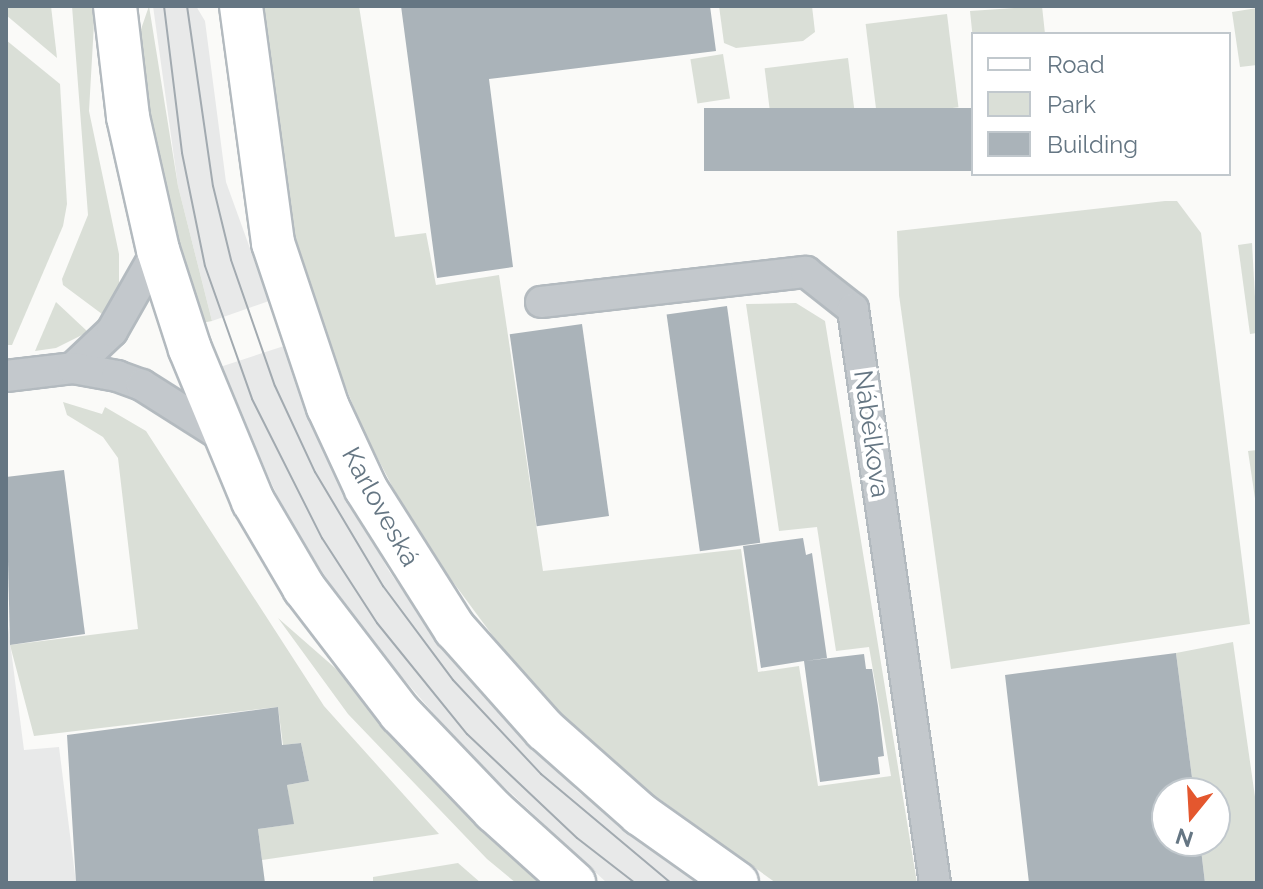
<!DOCTYPE html>
<meta charset="utf-8">
<style>
body{margin:0}
#map{position:relative;width:1263px;height:889px;overflow:hidden;background:#fafaf8;font-family:Raleway,sans-serif}
div>[style]{position:absolute}
.built>*{inset:0;background:#e8e9e9}
.green>*{inset:0;background:#dadfd7;transform-origin:0 0}
.building>*{inset:0;background:#aab3b9;transform-origin:0 0}
.roads{filter:drop-shadow(2px 0 #b3babf) drop-shadow(-2px 0 #b3babf) drop-shadow(0 2px #b3babf) drop-shadow(0 -2px #b3babf)}
.street>*{height:30px;margin:-15px;padding:0 15px;transform-origin:15px;border-radius:15px;background:#c3c8cc}
.secondary>*{height:42px;margin:-21px;padding:0 21px;transform-origin:21px;border-radius:21px;background:#fff}
.tram>*{height:2px;margin:-1px;padding:0 1px;transform-origin:1px;border-radius:1px;background:#a2aab0}
span{translate:-50% -50%;white-space:nowrap;text-align:center;line-height:1.15;-webkit-text-stroke:8px #fff;paint-order:stroke}
.street-label{font-size:26px;color:#657683}
.frame{position:absolute;inset:0;border:8px solid #657683;pointer-events:none}
.legend{position:absolute;left:971px;top:32px;width:260px;height:144px;box-sizing:border-box;background:#fff;border:2px solid #c1c8cd;margin:0;padding:10px 14px;list-style:none;font-size:24px;color:#657683}
.legend li{display:flex;align-items:center;gap:16px;height:40px}
.legend b{width:40px;border:2px solid #c1c8cd}
.north{position:absolute;left:1151px;top:777px;width:80px;height:80px;box-sizing:border-box;background:#fff;border:2px solid #c1c8cd;border-radius:50%;rotate:198deg;font-size:22px;font-weight:700;line-height:32px;text-align:center;color:#657683}
.north::after{content:'';display:block;margin:auto;width:28px;height:36px;background:#e4572e;clip-path:polygon(50% 0,100% 100%,50% 72%,0 100%)}
</style>
<div id="map">
<div class="built">
<div style="clip-path:polygon(153px 6px,196px 6px,205px 21px,226px 182px,269px 301px,212px 321px,178px 186px)"></div>
<div style="clip-path:polygon(284px 346px,342px 488px,389px 571px,448px 655px,577px 791px,699px 883px,607px 883px,467px 752px,356px 624px,286px 516px,220px 367px)"></div>
<div style="clip-path:polygon(6px 611px,24px 750px,59px 747px,76px 883px,6px 883px)"></div>
</div>
<div class="green">
<div style="clip-path:polygon(6px 6px,51px 6px,57px 58px,6px 15px)"></div>
<div style="clip-path:polygon(72px 6px,95px 6px,89px 111px,119px 254px,119px 288px,102px 314px,63px 285px,62px 279px,88px 215px)"></div>
<div style="clip-path:polygon(149px 6px,178px 186px,212px 321px,202px 323px,170px 216px,147px 105px,139px 35px)"></div>
<div style="clip-path:polygon(262px 6px,359px 6px,395px 237px,426px 233px,436px 285px,499px 275px,543px 571px,741px 549px,758px 672px,799px 666px,818px 786px,891px 776px,869px 647px,836px 651px,817px 527px,779px 531px,746px 304px,796px 303px,825px 321px,917px 883px,776px 883px,593px 751px,504px 651px,416px 532px,364px 432px,323px 332px,293px 236px)"></div>
<div style="clip-path:polygon(719px 6px,812px 6px,815px 32px,803px 41px,736px 48px,724px 43px)"></div>
<div style="clip-path:polygon(1042px 6px,1045px 34px,973px 34px,973px 40px,970px 11px)"></div>
<div style="clip-path:polygon(1257px 8px,1257px 65px,1240px 67px,1232px 12px)"></div>
<div style="left:947px;top:14px;width:94px;height:82px;rotate:83deg"></div>
<div style="clip-path:polygon(6px 40px,60px 84px,67px 204px,63px 226px,12px 345px,6px 345px)"></div>
<div style="left:723px;top:54px;width:45px;height:33px;rotate:81deg"></div>
<div style="left:848px;top:58px;width:62px;height:84px;rotate:83deg"></div>
<div style="clip-path:polygon(1165px 201px,1177px 201px,1201px 233px,1250px 624px,951px 669px,899px 295px,897px 231px)"></div>
<div style="clip-path:polygon(1252px 243px,1257px 333px,1250px 334px,1238px 245px)"></div>
<div style="clip-path:polygon(56px 302px,88px 332px,56px 348px,35px 351px)"></div>
<div style="clip-path:polygon(63px 402px,102px 414px,105px 407px,146px 431px,324px 706px,439px 834px,262px 860px,258px 829px,293px 824px,287px 785px,309px 781px,301px 743px,283px 745px,278px 707px,34px 736px,10px 645px,138px 629px,118px 458px,103px 437px,67px 415px)"></div>
<div style="clip-path:polygon(1257px 450px,1257px 512px,1248px 451px)"></div>
<div style="clip-path:polygon(278px 618px,342px 674px,468px 817px,545px 883px,516px 883px,487px 859px,348px 714px)"></div>
<div style="clip-path:polygon(1233px 642px,1257px 811px,1257px 883px,1205px 883px,1200px 841px,1215px 841px,1215px 793px,1194px 793px,1176px 653px)"></div>
<div style="clip-path:polygon(458px 863px,481px 883px,373px 883px,373px 877px)"></div>
</div>
<div class="building">
<div style="clip-path:polygon(401px 6px,710px 6px,716px 51px,489px 79px,513px 267px,437px 278px)"></div>
<div style="left:973px;top:108px;width:63px;height:269px;rotate:90deg"></div>
<div style="left:727px;top:306px;width:239px;height:61px;rotate:82deg"></div>
<div style="left:582px;top:324px;width:194px;height:73px;rotate:82deg"></div>
<div style="clip-path:polygon(64px 470px,85px 634px,10px 645px,6px 477px)"></div>
<div style="clip-path:polygon(803px 538px,806px 555px,812px 553px,827px 658px,805px 661px,864px 654px,866px 669px,872px 669px,878px 706px,884px 756px,878px 757px,880px 774px,820px 782px,804px 661px,761px 668px,743px 546px)"></div>
<div style="clip-path:polygon(1176px 653px,1194px 793px,1167px 793px,1167px 841px,1200px 841px,1205px 883px,1029px 883px,1005px 675px)"></div>
<div style="clip-path:polygon(278px 707px,282px 745px,301px 743px,309px 781px,287px 785px,294px 824px,258px 829px,265px 883px,76px 883px,67px 735px)"></div>
</div>
<div class="roads">
<div class="street">
<div style="left:541px;top:302px;width:267px;rotate:-6.5deg"></div>
<div style="left:806px;top:272px;width:60px;rotate:38.2deg"></div>
<div style="left:853px;top:309px;width:580px;rotate:81.87deg"></div>
<div style="left:73px;top:368px;width:54px;rotate:-43.5deg"></div>
<div style="left:112px;top:331px;width:93px;rotate:-60.4deg"></div>
<div style="left:6px;top:376px;width:67px;rotate:-6.8deg"></div>
<div style="left:73px;top:368px;width:45px;rotate:10.3deg"></div>
<div style="left:117px;top:376px;width:27px;rotate:20deg"></div>
<div style="left:142px;top:385px;width:97px;rotate:32.4deg"></div>
</div>
<div class="secondary">
<div style="left:115px;top:6px;width:112px;rotate:83.3deg"></div>
<div style="left:128px;top:117px;width:136px;rotate:77.3deg"></div>
<div style="left:158px;top:250px;width:104px;rotate:72.1deg"></div>
<div style="left:190px;top:349px;width:165px;rotate:67.5deg"></div>
<div style="left:253px;top:501px;width:101px;rotate:59.6deg"></div>
<div style="left:304px;top:588px;width:158px;rotate:52.5deg"></div>
<div style="left:400px;top:713px;width:136px;rotate:46.2deg"></div>
<div style="left:494px;top:811px;width:108px;rotate:42deg"></div>
<div style="left:241px;top:6px;width:239px;rotate:82.3deg"></div>
<div style="left:273px;top:243px;width:173px;rotate:71.5deg"></div>
<div style="left:328px;top:407px;width:90px;rotate:65.1deg"></div>
<div style="left:366px;top:489px;width:166px;rotate:57.6deg"></div>
<div style="left:455px;top:629px;width:135px;rotate:48.3deg"></div>
<div style="left:545px;top:730px;width:127px;rotate:41.5deg"></div>
<div style="left:640px;top:814px;width:119px;rotate:35.4deg"></div>
</div>
</div>
<div class="tram">
<div style="left:164px;top:6px;width:148px;rotate:83deg"></div>
<div style="left:182px;top:153px;width:115px;rotate:78.5deg"></div>
<div style="left:205px;top:266px;width:141px;rotate:70.5deg"></div>
<div style="left:252px;top:399px;width:156px;rotate:63.3deg"></div>
<div style="left:322px;top:538px;width:101px;rotate:57.1deg"></div>
<div style="left:377px;top:623px;width:143px;rotate:51deg"></div>
<div style="left:467px;top:734px;width:151px;rotate:43.4deg"></div>
<div style="left:577px;top:838px;width:73px;rotate:37.8deg"></div>
<div style="left:187px;top:6px;width:182px;rotate:81.8deg"></div>
<div style="left:213px;top:186px;width:76px;rotate:76.3deg"></div>
<div style="left:231px;top:260px;width:133px;rotate:70.8deg"></div>
<div style="left:275px;top:386px;width:95px;rotate:65.1deg"></div>
<div style="left:315px;top:472px;width:133px;rotate:59.2deg"></div>
<div style="left:383px;top:586px;width:117px;rotate:53.3deg"></div>
<div style="left:453px;top:680px;width:129px;rotate:46.9deg"></div>
<div style="left:541px;top:774px;width:170px;rotate:40deg"></div>
</div>
<div class="street-label">
<span style="left:871px;top:434px;rotate:82deg">Nábělkova</span>
<span style="left:380px;top:507px;rotate:61deg">Karloveská</span>
</div>
<div class="frame"></div>
<ul class="legend">
<li><b style="height:10px;background:#fff"></b>Road</li>
<li><b style="height:22px;background:#dadfd7"></b>Park</li>
<li><b style="height:22px;background:#aab3b9"></b>Building</li>
</ul>
<div class="north">N</div>
</div>
